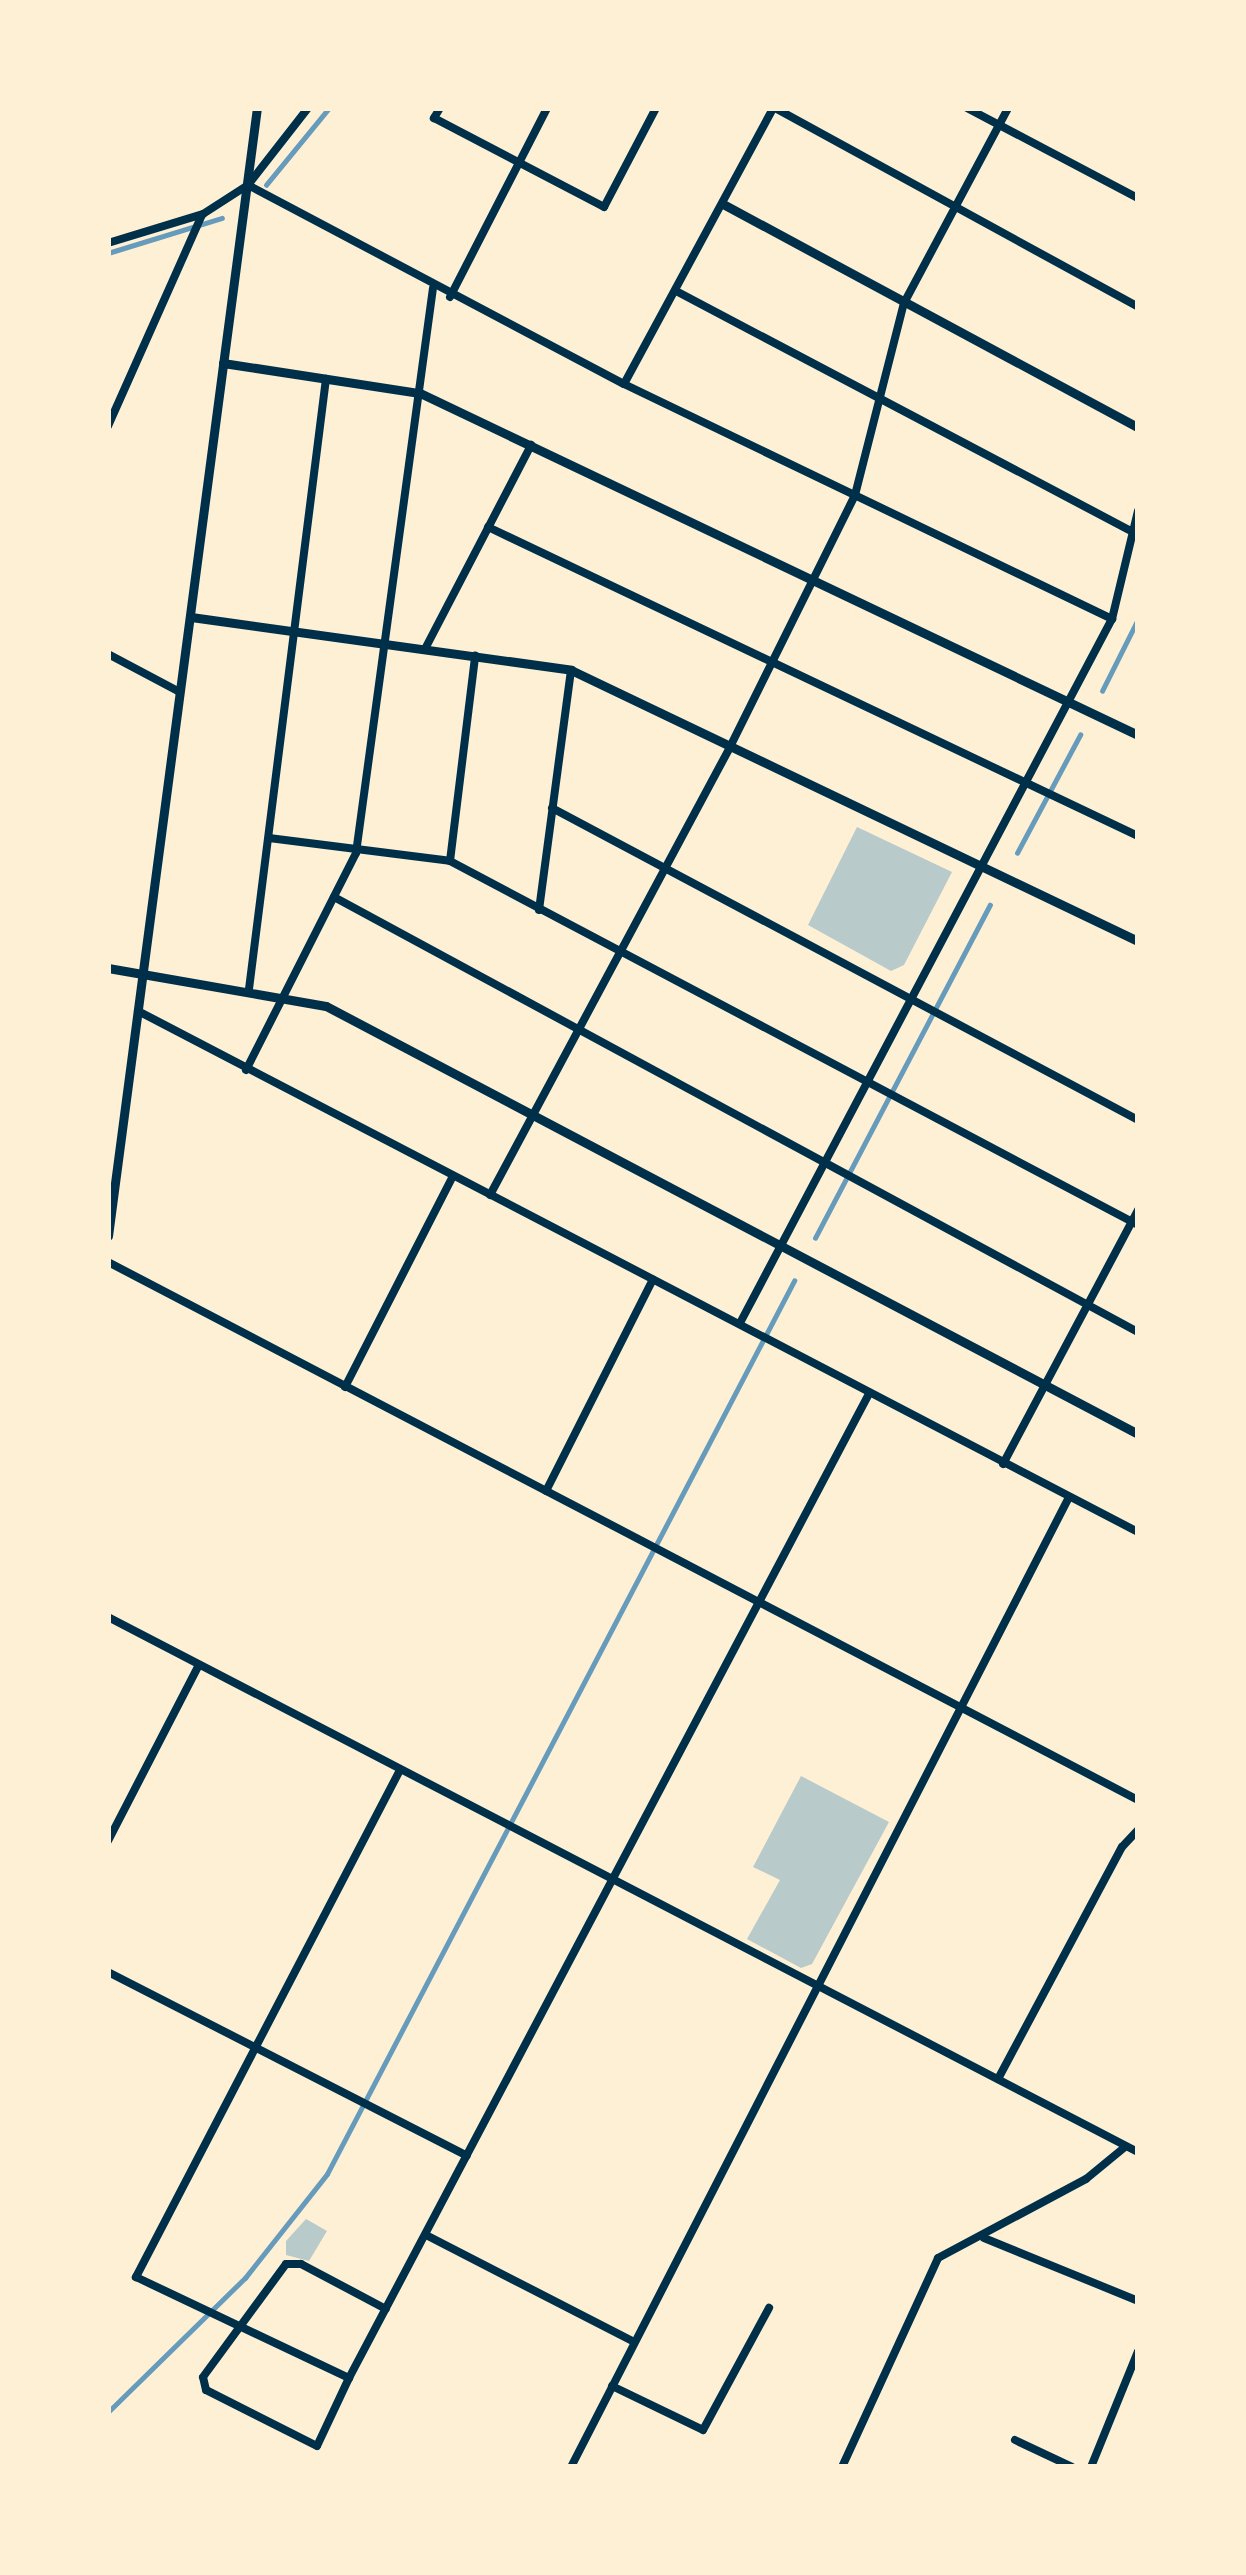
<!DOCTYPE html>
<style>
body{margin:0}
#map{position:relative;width:1246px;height:2575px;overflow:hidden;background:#fdf0d5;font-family:"Sofia Sans Condensed",sans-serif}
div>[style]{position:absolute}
.green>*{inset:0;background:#b9caca}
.stream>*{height:4.5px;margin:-2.25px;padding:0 2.25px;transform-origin:2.25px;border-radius:2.25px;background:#669bbc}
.minor>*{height:8px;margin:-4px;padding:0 4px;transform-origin:4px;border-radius:4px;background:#003049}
.tertiary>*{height:9px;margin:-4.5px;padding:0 4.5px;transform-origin:4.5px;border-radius:4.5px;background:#003049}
.secondary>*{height:9px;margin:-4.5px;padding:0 4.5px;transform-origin:4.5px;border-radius:4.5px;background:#003049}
span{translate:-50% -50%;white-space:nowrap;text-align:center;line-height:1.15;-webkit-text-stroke:9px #fdf0d5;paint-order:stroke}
.frame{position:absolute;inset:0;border:111px solid #fdf0d5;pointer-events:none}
</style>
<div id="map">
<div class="green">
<div style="clip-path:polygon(857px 827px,952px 872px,904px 965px,891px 971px,808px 925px)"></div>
<div style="clip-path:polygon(801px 1776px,889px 1822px,812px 1964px,801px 1968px,747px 1939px,780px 1880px,753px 1867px)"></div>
<div style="clip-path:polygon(306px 2219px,327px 2231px,309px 2261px,286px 2255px,286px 2241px)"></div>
</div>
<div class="stream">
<div style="left:266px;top:185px;width:99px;rotate:-50.7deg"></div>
<div style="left:108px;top:253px;width:119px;rotate:-17.1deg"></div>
<div style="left:1102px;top:691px;width:80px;rotate:-63.4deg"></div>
<div style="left:1017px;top:853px;width:134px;rotate:-61.9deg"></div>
<div style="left:815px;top:1238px;width:376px;rotate:-62.3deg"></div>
<div style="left:108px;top:2412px;width:192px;rotate:-44.4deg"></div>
<div style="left:245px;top:2278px;width:132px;rotate:-51.7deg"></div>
<div style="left:327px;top:2174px;width:1008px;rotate:-62.39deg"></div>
</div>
<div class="minor">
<div style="left:440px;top:108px;width:12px;rotate:121deg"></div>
<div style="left:434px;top:118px;width:192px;rotate:27.6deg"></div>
<div style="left:604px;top:207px;width:112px;rotate:-62.3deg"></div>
<div style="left:775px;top:108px;width:414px;rotate:28.7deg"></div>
<div style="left:967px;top:108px;width:193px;rotate:27.8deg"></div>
<div style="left:248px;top:185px;width:425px;rotate:27.9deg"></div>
<div style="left:624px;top:384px;width:542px;rotate:25.71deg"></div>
<div style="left:108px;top:243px;width:99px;rotate:-17deg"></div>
<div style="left:203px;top:214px;width:54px;rotate:-32.8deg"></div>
<div style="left:248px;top:185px;width:98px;rotate:-52.1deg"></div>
<div style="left:676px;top:291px;width:517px;rotate:27.81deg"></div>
<div style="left:450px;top:297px;width:212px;rotate:-62.8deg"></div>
<div style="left:624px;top:384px;width:314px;rotate:-61.6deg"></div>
<div style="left:108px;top:426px;width:231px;rotate:-66deg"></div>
<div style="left:488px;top:527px;width:720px;rotate:25.43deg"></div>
<div style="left:426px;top:647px;width:228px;rotate:-62.5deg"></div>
<div style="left:108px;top:654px;width:79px;rotate:27.9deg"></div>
<div style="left:552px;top:808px;width:664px;rotate:28.03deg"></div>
<div style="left:269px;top:838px;width:182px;rotate:7.2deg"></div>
<div style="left:450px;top:861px;width:778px;rotate:27.88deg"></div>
<div style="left:450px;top:861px;width:207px;rotate:-83deg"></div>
<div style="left:334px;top:897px;width:914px;rotate:28.42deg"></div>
<div style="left:539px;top:910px;width:242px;rotate:-82.4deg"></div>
<div style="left:249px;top:989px;width:615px;rotate:-82.81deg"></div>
<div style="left:138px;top:1011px;width:1128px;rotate:27.52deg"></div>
<div style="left:246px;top:1070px;width:243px;rotate:-63.1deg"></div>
<div style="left:356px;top:853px;width:570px;rotate:-82.24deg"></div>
<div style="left:490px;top:1195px;width:506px;rotate:-61.81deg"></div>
<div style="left:729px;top:749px;width:284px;rotate:-63.6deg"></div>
<div style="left:855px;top:495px;width:198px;rotate:-75.7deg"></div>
<div style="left:904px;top:303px;width:221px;rotate:-61.9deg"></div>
<div style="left:108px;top:1262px;width:1162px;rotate:27.58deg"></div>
<div style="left:740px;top:1323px;width:796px;rotate:-62.15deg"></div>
<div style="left:1112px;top:619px;width:111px;rotate:-76.5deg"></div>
<div style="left:345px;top:1387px;width:237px;rotate:-62.9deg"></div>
<div style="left:1003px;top:1464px;width:288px;rotate:-62deg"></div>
<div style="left:546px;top:1491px;width:237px;rotate:-63.2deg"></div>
<div style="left:108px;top:1617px;width:1161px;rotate:27.45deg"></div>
<div style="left:400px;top:1770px;width:572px;rotate:117.51deg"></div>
<div style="left:136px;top:2277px;width:236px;rotate:25.4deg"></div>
<div style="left:349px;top:2378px;width:1113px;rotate:-62.15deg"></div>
<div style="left:108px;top:1841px;width:198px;rotate:-62.7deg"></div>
<div style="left:108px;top:1972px;width:403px;rotate:27.1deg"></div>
<div style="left:998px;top:2079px;width:263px;rotate:-61.9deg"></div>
<div style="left:1122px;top:1847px;width:23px;rotate:-47deg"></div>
<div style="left:426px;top:2235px;width:232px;rotate:27.2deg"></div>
<div style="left:984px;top:2238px;width:166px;rotate:22.2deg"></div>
<div style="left:349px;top:2378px;width:75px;rotate:115.2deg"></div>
<div style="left:317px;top:2446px;width:124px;rotate:-153.2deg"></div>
<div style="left:206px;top:2390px;width:13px;rotate:-103deg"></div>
<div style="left:203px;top:2377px;width:140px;rotate:-53.7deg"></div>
<div style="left:286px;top:2264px;width:15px"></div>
<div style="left:301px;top:2264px;width:96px;rotate:27.9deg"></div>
<div style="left:612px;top:2386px;width:101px;rotate:25.8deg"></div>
<div style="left:703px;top:2430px;width:139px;rotate:-61.6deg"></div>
<div style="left:1015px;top:2440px;width:63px;rotate:25.3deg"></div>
<div style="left:571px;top:2467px;width:1090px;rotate:-62.82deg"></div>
<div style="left:842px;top:2467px;width:230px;rotate:-65.3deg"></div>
<div style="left:938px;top:2258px;width:168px;rotate:-28.1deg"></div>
<div style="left:1086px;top:2179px;width:50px;rotate:-39.4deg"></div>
<div style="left:1091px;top:2467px;width:125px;rotate:-67.9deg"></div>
</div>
<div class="tertiary">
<div style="left:723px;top:204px;width:471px;rotate:28.3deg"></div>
<div style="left:223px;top:363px;width:199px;rotate:8.7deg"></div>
<div style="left:420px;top:393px;width:795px;rotate:25.47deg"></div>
<div style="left:191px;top:617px;width:384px;rotate:7.9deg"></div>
<div style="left:571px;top:670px;width:628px;rotate:25.55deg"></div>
<div style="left:108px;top:968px;width:221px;rotate:9.9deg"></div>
<div style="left:326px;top:1006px;width:918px;rotate:27.79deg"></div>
</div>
<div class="secondary">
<div style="left:108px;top:1236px;width:1138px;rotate:-82.48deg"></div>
</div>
<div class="frame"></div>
</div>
